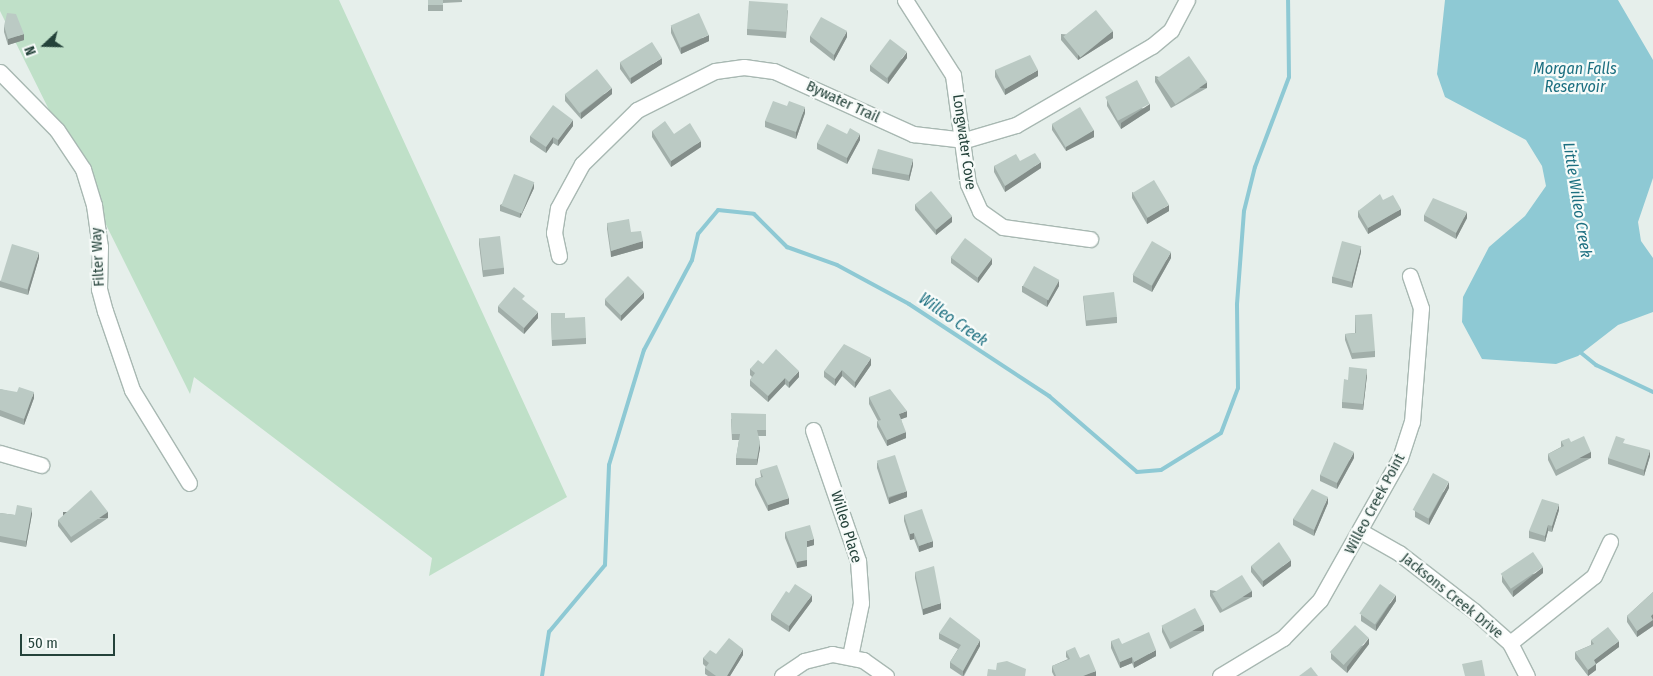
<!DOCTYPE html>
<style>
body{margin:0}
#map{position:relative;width:1653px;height:676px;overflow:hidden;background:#e6efeb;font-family:"Fira Sans Condensed",sans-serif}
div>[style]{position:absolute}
.green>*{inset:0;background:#bfe0c8}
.water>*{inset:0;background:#8ec9d4}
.stream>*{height:4px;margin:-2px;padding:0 2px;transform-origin:2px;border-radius:2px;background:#8ec9d4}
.roads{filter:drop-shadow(1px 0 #a8b8b2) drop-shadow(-1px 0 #a8b8b2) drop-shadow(0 1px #a8b8b2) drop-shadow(0 -1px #a8b8b2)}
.minor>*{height:15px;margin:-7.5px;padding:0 7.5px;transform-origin:7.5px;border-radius:7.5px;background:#fff}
.wall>*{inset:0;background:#a1aea9}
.shaded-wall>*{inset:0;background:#838d89;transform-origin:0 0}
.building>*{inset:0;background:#bbcac4;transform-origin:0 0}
span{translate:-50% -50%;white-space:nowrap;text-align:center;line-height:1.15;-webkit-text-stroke:4.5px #f7fbf9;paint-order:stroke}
.street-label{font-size:15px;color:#24423a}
.water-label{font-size:16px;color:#1c6f80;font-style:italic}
.north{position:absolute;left:20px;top:20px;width:50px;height:50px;-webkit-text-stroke:4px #f7fbf9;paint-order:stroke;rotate:249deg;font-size:14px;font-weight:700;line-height:20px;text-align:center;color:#24423a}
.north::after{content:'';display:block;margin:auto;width:18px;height:22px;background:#24423a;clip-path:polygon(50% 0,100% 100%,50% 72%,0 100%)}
.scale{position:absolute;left:20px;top:634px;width:95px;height:22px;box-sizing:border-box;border:2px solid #24423a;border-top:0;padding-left:6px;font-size:15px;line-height:18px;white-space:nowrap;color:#24423a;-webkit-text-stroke:4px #f7fbf9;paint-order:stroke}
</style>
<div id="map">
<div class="green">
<div style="clip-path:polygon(0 0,339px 0,567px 497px,429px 576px,432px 558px,194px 377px,190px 394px,0 11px)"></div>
</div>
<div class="water">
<div style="clip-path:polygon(1445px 0,1618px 0,1653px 60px,1653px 178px,1638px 222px,1641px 241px,1653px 258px,1653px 312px,1618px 325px,1578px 356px,1556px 364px,1482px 359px,1462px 322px,1463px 297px,1489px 247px,1525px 216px,1546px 186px,1542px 166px,1526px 140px,1445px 97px,1437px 74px)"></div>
</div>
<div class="stream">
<div style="left:1580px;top:352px;width:21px;rotate:39deg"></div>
<div style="left:1596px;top:365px;width:63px;rotate:25.3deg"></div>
<div style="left:542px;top:676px;width:45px;rotate:-81deg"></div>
<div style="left:549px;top:632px;width:87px;rotate:-50.1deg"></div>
<div style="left:605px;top:565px;width:100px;rotate:-87.7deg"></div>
<div style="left:609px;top:465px;width:120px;rotate:-73.1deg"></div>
<div style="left:644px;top:350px;width:102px;rotate:-61.9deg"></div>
<div style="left:692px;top:260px;width:27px;rotate:-77deg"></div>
<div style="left:698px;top:234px;width:31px;rotate:-50deg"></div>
<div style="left:718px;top:210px;width:36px;rotate:6deg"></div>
<div style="left:754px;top:214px;width:47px;rotate:45deg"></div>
<div style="left:787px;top:247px;width:53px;rotate:19.8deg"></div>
<div style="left:837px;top:265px;width:82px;rotate:28.4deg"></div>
<div style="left:909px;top:304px;width:168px;rotate:33.3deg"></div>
<div style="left:1049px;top:396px;width:116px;rotate:40.8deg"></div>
<div style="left:1137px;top:472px;width:24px;rotate:-5deg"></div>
<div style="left:1161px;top:470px;width:70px;rotate:-31.7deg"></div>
<div style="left:1221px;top:433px;width:48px;rotate:-69.3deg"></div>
<div style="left:1238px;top:388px;width:84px;rotate:-90.7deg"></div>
<div style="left:1237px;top:304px;width:93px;rotate:-85.7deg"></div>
<div style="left:1244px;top:211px;width:45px;rotate:-76deg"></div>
<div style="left:1255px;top:167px;width:96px;rotate:-69.3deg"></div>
<div style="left:1289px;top:77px;width:77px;rotate:-90.7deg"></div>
</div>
<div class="roads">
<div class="minor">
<div style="left:905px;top:0;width:89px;rotate:57.4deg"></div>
<div style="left:953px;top:75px;width:110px;rotate:82.2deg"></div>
<div style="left:968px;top:184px;width:30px;rotate:66deg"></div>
<div style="left:980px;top:211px;width:28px;rotate:35deg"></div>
<div style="left:1003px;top:227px;width:88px;rotate:7.9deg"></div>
<div style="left:0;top:72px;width:81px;rotate:45.5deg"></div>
<div style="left:57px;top:130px;width:47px;rotate:56.3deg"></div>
<div style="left:83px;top:169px;width:38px;rotate:73deg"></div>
<div style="left:94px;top:205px;width:42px;rotate:81.9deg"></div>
<div style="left:100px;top:247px;width:42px;rotate:91.4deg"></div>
<div style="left:99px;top:289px;width:23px;rotate:75deg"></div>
<div style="left:105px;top:311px;width:83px;rotate:71.1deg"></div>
<div style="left:132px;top:390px;width:109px;rotate:58.5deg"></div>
<div style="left:559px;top:256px;width:24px;rotate:-102deg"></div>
<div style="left:554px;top:233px;width:25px;rotate:-81deg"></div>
<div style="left:558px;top:208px;width:50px;rotate:-61.4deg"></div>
<div style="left:582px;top:164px;width:77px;rotate:-44.5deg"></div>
<div style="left:637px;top:110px;width:87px;rotate:-26.6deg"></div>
<div style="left:715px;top:71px;width:29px;rotate:-8deg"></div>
<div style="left:744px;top:67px;width:30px;rotate:8deg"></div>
<div style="left:774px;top:71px;width:153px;rotate:24.4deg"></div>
<div style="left:913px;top:134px;width:52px;rotate:6.6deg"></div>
<div style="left:965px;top:140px;width:53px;rotate:-16.4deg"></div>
<div style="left:1016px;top:125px;width:157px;rotate:-30.2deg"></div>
<div style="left:1152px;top:46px;width:25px;rotate:-40deg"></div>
<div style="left:1171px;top:30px;width:34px;rotate:-62deg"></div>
<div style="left:813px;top:430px;width:139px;rotate:71deg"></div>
<div style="left:858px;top:561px;width:42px;rotate:85.9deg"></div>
<div style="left:861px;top:603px;width:54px;rotate:101.7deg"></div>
<div style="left:0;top:453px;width:43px;rotate:16.3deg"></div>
<div style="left:1362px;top:532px;width:43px;rotate:29.6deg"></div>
<div style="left:1399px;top:553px;width:95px;rotate:37.7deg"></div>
<div style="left:1474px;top:611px;width:48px;rotate:41.6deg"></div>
<div style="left:1510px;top:643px;width:37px;rotate:63deg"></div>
<div style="left:1510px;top:643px;width:107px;rotate:-38.6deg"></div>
<div style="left:1594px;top:576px;width:38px;rotate:-65deg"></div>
<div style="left:782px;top:676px;width:27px;rotate:-34deg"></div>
<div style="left:804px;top:661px;width:29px;rotate:-14deg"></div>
<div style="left:832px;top:654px;width:32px;rotate:11deg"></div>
<div style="left:863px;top:660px;width:28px;rotate:35deg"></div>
<div style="left:1220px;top:676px;width:74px;rotate:-31.1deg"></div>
<div style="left:1283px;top:638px;width:53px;rotate:-45.8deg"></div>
<div style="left:1320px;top:600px;width:163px;rotate:-60.6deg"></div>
<div style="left:1400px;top:458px;width:38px;rotate:-72deg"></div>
<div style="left:1412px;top:422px;width:114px;rotate:-85.5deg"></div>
<div style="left:1421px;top:308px;width:34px;rotate:-109deg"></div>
</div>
</div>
<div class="wall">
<div style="clip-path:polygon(428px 0,462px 0,462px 2px,443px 3px,443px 11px,428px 11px)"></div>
<div style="clip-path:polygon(788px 10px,786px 38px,747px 35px,747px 29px)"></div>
<div style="clip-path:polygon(4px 26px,24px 40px,8px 45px,4px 32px)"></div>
<div style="clip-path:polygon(671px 26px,709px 41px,681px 54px,671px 33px)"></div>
<div style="clip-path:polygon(1061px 34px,1113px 38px,1078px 60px,1061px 40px)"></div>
<div style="clip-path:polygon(810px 36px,847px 37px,834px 61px,810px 42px)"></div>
<div style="clip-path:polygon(907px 58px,888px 84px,870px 71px,870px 65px)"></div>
<div style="clip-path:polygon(620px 63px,662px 64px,631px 84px,620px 69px)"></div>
<div style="clip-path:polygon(995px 70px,1038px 76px,1005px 95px,995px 77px)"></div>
<div style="clip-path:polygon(1155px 76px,1207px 88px,1171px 108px,1155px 82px)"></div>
<div style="clip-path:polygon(612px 94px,581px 119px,565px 101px,565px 95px)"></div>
<div style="clip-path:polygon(1107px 100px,1150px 110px,1121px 129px,1107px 106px)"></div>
<div style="clip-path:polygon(805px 113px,796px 139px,765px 127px,765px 121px)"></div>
<div style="clip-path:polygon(1052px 124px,1094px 137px,1066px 151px,1052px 130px)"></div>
<div style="clip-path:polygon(573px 126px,558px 146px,553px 143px,546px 153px,530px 142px,530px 136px)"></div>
<div style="clip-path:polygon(652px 131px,674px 134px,701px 147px,671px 167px,652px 137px)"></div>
<div style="clip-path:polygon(860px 140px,847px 164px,817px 149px,817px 143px)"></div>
<div style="clip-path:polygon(1020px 161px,1041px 168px,1005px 192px,994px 172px,994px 166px)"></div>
<div style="clip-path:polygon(913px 165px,909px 181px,872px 174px,872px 168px)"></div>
<div style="clip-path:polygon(534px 188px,520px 218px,500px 211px,500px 205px)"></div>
<div style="clip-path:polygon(1132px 192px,1169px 211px,1147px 224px,1132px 198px)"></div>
<div style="clip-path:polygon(1383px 200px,1401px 215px,1368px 234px,1358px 217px,1358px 211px)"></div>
<div style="clip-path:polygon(915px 204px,952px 222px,936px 235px,915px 210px)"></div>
<div style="clip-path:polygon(1424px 215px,1467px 218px,1456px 239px,1424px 221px)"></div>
<div style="clip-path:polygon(607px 223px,631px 232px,643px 248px,611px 257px,607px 229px)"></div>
<div style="clip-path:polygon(479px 238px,504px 268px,504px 274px,483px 277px,479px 244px)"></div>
<div style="clip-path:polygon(1361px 252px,1352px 288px,1332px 283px,1332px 277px)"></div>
<div style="clip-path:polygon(951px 257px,992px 264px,978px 283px,951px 263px)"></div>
<div style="clip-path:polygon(39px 258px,28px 295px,0 287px,0 281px)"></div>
<div style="clip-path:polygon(1171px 258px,1152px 292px,1133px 282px,1133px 275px)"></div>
<div style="clip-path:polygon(1022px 286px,1059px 286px,1047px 307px,1022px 292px)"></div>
<div style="clip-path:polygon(1083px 296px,1117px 317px,1117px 323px,1086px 326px)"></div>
<div style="clip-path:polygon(644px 298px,621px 321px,605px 305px,605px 299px)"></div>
<div style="clip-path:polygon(498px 306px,538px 318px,524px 334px,498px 312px)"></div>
<div style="clip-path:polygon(551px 313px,586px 338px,586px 344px,552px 346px)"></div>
<div style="clip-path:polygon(1355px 315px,1375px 351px,1375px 357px,1352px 359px,1345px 340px,1345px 334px,1355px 333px)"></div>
<div style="clip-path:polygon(763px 364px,799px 377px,789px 388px,785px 384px,768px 402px,750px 386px,750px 380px,752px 377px,750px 375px,750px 369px)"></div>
<div style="clip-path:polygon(871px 365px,855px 388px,842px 376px,835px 386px,824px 377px,824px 371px)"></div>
<div style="clip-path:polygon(1367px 375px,1363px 410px,1342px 408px,1342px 402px,1348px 380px)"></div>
<div style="clip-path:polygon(0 389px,34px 398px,24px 425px,0 416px)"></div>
<div style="clip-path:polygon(869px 397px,907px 417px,901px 419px,906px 438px,887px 446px,877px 427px,877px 421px,878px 421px,869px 404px)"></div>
<div style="clip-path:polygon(766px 414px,766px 436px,758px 436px,760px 448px,757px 465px,736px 465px,736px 458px,739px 440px,732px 440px,731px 419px)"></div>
<div style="clip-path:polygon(1561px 441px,1571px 442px,1591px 458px,1556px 476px,1548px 460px,1548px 454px,1561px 447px)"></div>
<div style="clip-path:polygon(1625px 444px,1650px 456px,1644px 476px,1608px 464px,1608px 458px)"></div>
<div style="clip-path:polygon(1354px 458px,1337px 489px,1320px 481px,1320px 475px)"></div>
<div style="clip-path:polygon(877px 462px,907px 497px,889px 504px,877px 468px)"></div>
<div style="clip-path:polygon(760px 470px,789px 504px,768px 511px,755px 485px,755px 479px,761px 477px)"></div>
<div style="clip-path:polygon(1449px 488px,1429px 525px,1415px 517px,1415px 511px)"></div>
<div style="clip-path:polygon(1328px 503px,1314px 536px,1293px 525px,1293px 519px)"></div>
<div style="clip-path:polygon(1559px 510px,1552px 532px,1548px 531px,1545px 542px,1529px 538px,1529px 531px)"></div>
<div style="clip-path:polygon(0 513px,15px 515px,32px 514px,26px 547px,0 542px)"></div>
<div style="clip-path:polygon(904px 515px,933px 547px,919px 552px,914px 539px,910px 540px,904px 521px)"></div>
<div style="clip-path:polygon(108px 518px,71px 543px,58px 526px,58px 520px)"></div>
<div style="clip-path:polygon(785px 532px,814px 545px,807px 547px,807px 566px,797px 568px,785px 538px)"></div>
<div style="clip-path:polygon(1251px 566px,1291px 566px,1263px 587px,1251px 572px)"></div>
<div style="clip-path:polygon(915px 572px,941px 609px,923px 615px,915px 578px)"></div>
<div style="clip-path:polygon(1543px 573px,1513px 597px,1502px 582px,1502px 576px)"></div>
<div style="clip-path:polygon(1210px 590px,1252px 597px,1220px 613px,1210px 596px)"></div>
<div style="clip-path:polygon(1653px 592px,1653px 626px,1637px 637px,1627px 622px,1627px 616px)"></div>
<div style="clip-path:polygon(789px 593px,812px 601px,789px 632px,771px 620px,771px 614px)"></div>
<div style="clip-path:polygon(1396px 601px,1376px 631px,1361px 621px,1361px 615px)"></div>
<div style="clip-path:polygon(1162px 626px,1204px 631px,1170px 649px,1162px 632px)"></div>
<div style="clip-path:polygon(939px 633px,980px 646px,964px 676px,962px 676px,950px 668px,950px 662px,958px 649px,939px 639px)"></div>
<div style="clip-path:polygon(1591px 640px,1619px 647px,1596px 664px,1596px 670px,1588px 676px,1575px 659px,1575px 652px,1591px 645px)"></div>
<div style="clip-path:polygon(1111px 641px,1122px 644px,1156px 656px,1134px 668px,1132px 663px,1120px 668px,1111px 648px)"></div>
<div style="clip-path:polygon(1369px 644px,1347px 673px,1331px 659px,1331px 653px)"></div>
<div style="clip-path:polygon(1066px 651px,1080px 658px,1096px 676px,1054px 676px,1052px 672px,1052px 666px,1068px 659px,1066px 657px)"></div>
<div style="clip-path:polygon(716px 654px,743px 655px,730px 676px,708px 676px,705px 674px,705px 668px,706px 667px,703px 664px,703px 658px)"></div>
</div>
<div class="shaded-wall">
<div style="clip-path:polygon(847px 31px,847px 37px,834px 61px,834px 55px)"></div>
<div style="clip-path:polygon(1113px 31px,1113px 38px,1078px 60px,1078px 54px)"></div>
<div style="clip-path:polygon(24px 34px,24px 40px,8px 45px,8px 39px)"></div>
<div style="clip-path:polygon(709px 35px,709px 41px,681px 54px,681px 48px)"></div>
<div style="clip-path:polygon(907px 52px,907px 58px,888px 84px,888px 78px)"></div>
<div style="clip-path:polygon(662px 58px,662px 64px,631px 84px,631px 78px)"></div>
<div style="clip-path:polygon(1038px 70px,1038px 76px,1005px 95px,1005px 89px)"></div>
<div style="left:1207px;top:82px;width:6px;height:41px;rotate:90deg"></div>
<div style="clip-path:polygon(612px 88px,612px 94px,581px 119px,581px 113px)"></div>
<div style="clip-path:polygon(1150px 104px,1150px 110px,1121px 129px,1121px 123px)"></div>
<div style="clip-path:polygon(805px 107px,805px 113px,796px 139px,796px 132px)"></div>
<div style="clip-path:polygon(573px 120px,573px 126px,558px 146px,558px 140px)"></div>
<div style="clip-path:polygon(1094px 130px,1094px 137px,1066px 151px,1066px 145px)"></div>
<div style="clip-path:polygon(860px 134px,860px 140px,847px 164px,847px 158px)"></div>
<div style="clip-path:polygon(553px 137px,553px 143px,546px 153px,546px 147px)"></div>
<div style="clip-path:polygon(701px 141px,701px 147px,671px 167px,671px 161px)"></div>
<div style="clip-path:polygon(913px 159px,913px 165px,909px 181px,909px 175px)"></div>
<div style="clip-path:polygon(1041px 162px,1041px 168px,1005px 192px,1005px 186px)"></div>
<div style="clip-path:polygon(534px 182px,534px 188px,520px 218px,520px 212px)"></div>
<div style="clip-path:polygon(1169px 205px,1169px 211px,1147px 224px,1147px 218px)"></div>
<div style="clip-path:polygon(1401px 209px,1401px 215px,1368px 234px,1368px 228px)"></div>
<div style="clip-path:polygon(1467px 212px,1467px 218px,1456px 239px,1456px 233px)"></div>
<div style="clip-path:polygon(952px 216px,952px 222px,936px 235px,936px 229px)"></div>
<div style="clip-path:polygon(643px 241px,643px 248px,611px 257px,611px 251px)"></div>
<div style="clip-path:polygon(1361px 246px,1361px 252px,1352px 288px,1352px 282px)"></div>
<div style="clip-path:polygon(39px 252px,39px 258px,28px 295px,28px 289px)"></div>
<div style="clip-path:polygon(1171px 252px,1171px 258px,1152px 292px,1152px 286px)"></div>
<div style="clip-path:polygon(992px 258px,992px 264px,978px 283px,978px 277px)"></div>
<div style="clip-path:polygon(1059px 280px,1059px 286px,1047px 307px,1047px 301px)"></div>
<div style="clip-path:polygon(644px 292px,644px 298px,621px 321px,621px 315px)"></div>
<div style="clip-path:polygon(538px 312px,538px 318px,524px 334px,524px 328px)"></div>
<div style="clip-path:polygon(871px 358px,871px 365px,855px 388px,855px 382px)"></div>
<div style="clip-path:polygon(1367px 369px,1367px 375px,1363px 410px,1363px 404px)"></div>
<div style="clip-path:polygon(842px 370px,842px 376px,835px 386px,835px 379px)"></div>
<div style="clip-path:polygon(799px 371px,799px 377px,789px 388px,789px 382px)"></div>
<div style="clip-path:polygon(785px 378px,785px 384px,768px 402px,768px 396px)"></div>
<div style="clip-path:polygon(34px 392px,34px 398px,24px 425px,24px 419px)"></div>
<div style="clip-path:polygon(907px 411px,907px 417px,899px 420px,899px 414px)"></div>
<div style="clip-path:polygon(906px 432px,906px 438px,887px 446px,887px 440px)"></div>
<div style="clip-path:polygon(760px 442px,760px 448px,757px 465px,757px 459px)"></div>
<div style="clip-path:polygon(1650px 450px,1650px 456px,1644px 476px,1644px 470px)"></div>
<div style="clip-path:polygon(1354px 452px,1354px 458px,1337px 489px,1337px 483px)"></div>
<div style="left:1591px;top:452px;width:6px;height:39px;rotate:90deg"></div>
<div style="clip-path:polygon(1449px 482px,1449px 488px,1429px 525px,1429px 519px)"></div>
<div style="clip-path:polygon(907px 491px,907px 497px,889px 504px,889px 498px)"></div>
<div style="clip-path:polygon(1328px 497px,1328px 503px,1314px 536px,1314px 530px)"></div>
<div style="clip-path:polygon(789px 498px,789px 504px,768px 511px,768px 505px)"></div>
<div style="clip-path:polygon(1559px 504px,1559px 510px,1552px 532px,1552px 526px)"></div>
<div style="clip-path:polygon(32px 508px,32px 514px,26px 547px,26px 541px)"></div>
<div style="left:108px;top:512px;width:6px;height:45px;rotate:90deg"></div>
<div style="clip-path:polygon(1548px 525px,1548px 531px,1545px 542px,1545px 536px)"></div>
<div style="clip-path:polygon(914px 533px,914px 539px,910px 540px,910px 534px)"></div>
<div style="clip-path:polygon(814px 539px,814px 545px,807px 547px,807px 566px,797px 568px,797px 562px,807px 541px)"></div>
<div style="clip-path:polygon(933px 541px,933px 547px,919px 552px,919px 546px)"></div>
<div style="clip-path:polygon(1291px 560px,1291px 566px,1263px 587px,1263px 581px)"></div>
<div style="clip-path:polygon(1543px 567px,1543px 573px,1513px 597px,1513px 591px)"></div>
<div style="left:1252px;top:591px;width:6px;height:36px;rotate:90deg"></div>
<div style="clip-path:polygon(812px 595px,812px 601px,789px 632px,789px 626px)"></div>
<div style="clip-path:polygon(1396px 595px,1396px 601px,1376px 631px,1376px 625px)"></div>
<div style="clip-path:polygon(941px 603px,941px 609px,923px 615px,923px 609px)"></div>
<div style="clip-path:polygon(1653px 614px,1653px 626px,1637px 637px,1637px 631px)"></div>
<div style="left:1204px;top:625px;width:6px;height:38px;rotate:90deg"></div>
<div style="clip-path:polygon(1369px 638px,1369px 644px,1347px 673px,1347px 667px)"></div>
<div style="clip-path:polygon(980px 640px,980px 646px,963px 676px,963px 671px)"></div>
<div style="clip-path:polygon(1619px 641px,1619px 647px,1596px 664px,1596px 670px,1588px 676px,1588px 670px,1594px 660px)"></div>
<div style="clip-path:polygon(743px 649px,743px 655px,730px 676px,727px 676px)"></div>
<div style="clip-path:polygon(1156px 650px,1156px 656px,1134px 668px,1134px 662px)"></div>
<div style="clip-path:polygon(1132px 657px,1132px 663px,1120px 668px,1120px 662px)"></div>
<div style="clip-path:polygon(1096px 671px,1096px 676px,1083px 676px)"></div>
</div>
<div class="building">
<div style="left:428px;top:0;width:15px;height:5px"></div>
<div style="left:749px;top:1px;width:39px;height:28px;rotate:4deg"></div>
<div style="left:1096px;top:10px;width:27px;height:42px;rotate:51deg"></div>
<div style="clip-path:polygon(7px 13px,16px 14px,24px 34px,8px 39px,4px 26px)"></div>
<div style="left:699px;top:13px;width:24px;height:31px;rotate:66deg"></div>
<div style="clip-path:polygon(821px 17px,847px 31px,834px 55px,810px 36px)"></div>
<div style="left:890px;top:39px;width:21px;height:33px;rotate:37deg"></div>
<div style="left:652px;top:42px;width:19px;height:38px;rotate:58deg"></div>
<div style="clip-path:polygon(1030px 55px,1038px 70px,1005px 89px,995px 70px)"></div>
<div style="left:1189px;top:56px;width:32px;height:39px;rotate:55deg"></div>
<div style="left:597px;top:69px;width:24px;height:41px;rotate:52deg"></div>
<div style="left:1137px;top:80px;width:27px;height:36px;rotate:62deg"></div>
<div style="clip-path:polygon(773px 101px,787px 106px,789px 101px,805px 107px,796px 132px,765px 121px)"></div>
<div style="clip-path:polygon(553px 105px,573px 120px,558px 140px,553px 137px,546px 147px,530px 136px)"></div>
<div style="left:1080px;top:107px;width:27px;height:33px;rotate:59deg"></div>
<div style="clip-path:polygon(665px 121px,674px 134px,690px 123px,701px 141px,671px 161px,652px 131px)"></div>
<div style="clip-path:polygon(827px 124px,847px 134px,850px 128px,860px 134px,847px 158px,817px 143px)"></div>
<div style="clip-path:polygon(878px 149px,913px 159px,909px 175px,872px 168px)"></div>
<div style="clip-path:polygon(1035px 153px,1041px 162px,1005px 186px,994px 166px,1016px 154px,1020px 161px)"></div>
<div style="left:514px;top:174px;width:22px;height:34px;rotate:22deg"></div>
<div style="left:1154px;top:180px;width:29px;height:25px;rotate:59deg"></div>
<div style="left:931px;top:191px;width:33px;height:21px;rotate:50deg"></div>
<div style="clip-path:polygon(1380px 194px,1383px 200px,1393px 195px,1401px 209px,1368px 228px,1358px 211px)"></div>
<div style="clip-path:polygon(1433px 198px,1467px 212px,1456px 233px,1424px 215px)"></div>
<div style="clip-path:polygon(629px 219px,631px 232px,641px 231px,643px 241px,611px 251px,607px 223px)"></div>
<div style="left:500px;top:236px;width:32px;height:21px;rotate:83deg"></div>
<div style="left:965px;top:238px;width:34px;height:24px;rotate:37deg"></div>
<div style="left:1152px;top:241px;width:22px;height:39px;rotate:30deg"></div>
<div style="left:1342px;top:241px;width:20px;height:37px;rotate:15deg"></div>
<div style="left:12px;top:244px;width:28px;height:39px;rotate:17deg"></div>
<div style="left:1034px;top:266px;width:29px;height:23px;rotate:29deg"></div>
<div style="left:628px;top:276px;width:23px;height:33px;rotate:45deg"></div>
<div style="clip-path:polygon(514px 287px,525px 296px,522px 299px,538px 312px,524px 328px,498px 306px)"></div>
<div style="left:1114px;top:292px;width:25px;height:31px;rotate:83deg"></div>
<div style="clip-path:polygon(551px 313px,565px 313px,565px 318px,585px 317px,586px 338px,552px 340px)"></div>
<div style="clip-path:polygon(1372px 314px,1375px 351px,1352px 353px,1345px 334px,1356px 333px,1355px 315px)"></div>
<div style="clip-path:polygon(844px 344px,871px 358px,855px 382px,842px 370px,835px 379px,824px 371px)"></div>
<div style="clip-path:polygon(776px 349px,799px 371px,789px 382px,785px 378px,768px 396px,750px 380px,755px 373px,750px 369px,758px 360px,763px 364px)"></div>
<div style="clip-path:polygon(1349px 367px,1367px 369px,1363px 404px,1342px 402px,1344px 379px,1348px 380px)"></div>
<div style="clip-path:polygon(19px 387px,34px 392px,24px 419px,0 410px,0 389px,17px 392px)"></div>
<div style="clip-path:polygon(890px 389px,907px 411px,899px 414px,906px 432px,887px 440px,877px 421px,881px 420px,869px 397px)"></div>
<div style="clip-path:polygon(731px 413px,766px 414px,766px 430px,757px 430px,760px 442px,757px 459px,736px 458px,740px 434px,732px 434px)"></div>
<div style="clip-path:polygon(1584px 436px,1591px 452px,1556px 470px,1548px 454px,1564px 446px,1561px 441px,1569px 438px,1571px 442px)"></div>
<div style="clip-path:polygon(1616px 436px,1625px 439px,1623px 443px,1650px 450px,1644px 470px,1608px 458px)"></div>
<div style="clip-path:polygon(1334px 442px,1354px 452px,1337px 483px,1320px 475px)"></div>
<div style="left:895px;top:455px;width:38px;height:19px;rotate:72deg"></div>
<div style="clip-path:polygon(777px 465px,789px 498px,768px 505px,755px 479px,763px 477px,760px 470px)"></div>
<div style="left:1433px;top:473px;width:18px;height:42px;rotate:29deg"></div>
<div style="clip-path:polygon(1312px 489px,1328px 497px,1314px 530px,1293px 519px)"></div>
<div style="clip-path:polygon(91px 490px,108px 512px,71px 537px,58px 520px)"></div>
<div style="clip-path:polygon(1542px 499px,1559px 504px,1552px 526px,1548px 525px,1545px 536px,1529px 531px)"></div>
<div style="clip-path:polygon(17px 505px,32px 508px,26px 541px,0 536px,0 513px,15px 515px)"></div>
<div style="clip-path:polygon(922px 509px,933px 541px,919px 546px,914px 533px,910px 534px,904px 515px)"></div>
<div style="clip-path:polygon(810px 525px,814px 539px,807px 541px,807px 560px,797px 562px,785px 532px)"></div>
<div style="clip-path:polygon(1279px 542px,1291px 560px,1263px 581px,1251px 566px)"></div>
<div style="left:1533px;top:552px;width:18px;height:39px;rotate:56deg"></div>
<div style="clip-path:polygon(934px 566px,941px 603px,923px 609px,915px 572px)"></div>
<div style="left:1242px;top:575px;width:19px;height:35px;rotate:58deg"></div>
<div style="clip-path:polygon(795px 584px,812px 595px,789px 626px,771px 614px,786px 591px,789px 593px)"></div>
<div style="left:1380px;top:584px;width:19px;height:36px;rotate:35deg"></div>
<div style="clip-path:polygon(1653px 592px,1653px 614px,1651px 616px,1653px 620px,1637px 631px,1627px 616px)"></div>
<div style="left:1195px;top:608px;width:19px;height:38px;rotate:62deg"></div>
<div style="clip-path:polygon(950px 617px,980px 640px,963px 671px,950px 662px,961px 645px,939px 633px)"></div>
<div style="left:1355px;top:625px;width:19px;height:37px;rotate:43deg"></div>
<div style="clip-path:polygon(1608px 627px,1619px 641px,1594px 660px,1596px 664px,1588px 670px,1575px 652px,1594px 644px,1591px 640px)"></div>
<div style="clip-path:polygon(1149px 632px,1156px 650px,1134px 662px,1132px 657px,1120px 662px,1111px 641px,1119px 638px,1122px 644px)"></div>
<div style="clip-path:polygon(729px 638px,743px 649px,727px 676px,716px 676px,705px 668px,709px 663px,703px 658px,710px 650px,716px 654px)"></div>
<div style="clip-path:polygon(1075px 647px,1080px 658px,1089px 654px,1096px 671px,1083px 676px,1056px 676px,1052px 666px,1070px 659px,1066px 651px)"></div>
<div style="clip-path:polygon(1482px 660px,1485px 676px,1465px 676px,1462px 664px)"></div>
<div style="clip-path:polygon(1007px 661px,1026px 669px,1025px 676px,987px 676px,988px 669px,996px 670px,997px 663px)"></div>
<div style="clip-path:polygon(1311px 667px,1318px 676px,1299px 676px)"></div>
</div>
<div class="street-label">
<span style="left:843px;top:102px;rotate:25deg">Bywater Trail</span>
<span style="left:964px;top:142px;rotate:82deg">Longwater Cove</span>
<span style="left:98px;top:257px;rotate:-93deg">Filter Way</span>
<span style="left:1375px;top:504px;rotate:-62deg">Willeo Creek Point</span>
<span style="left:846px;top:527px;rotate:73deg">Willeo Place</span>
<span style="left:1452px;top:596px;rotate:39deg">Jacksons Creek Drive</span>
</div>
<div class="water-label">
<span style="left:1575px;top:78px">Morgan Falls<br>Reservoir</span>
<span style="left:1577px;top:200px;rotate:81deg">Little Willeo Creek</span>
<span style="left:953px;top:320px;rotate:35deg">Willeo Creek</span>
</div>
<div class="north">N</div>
<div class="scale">50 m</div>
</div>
